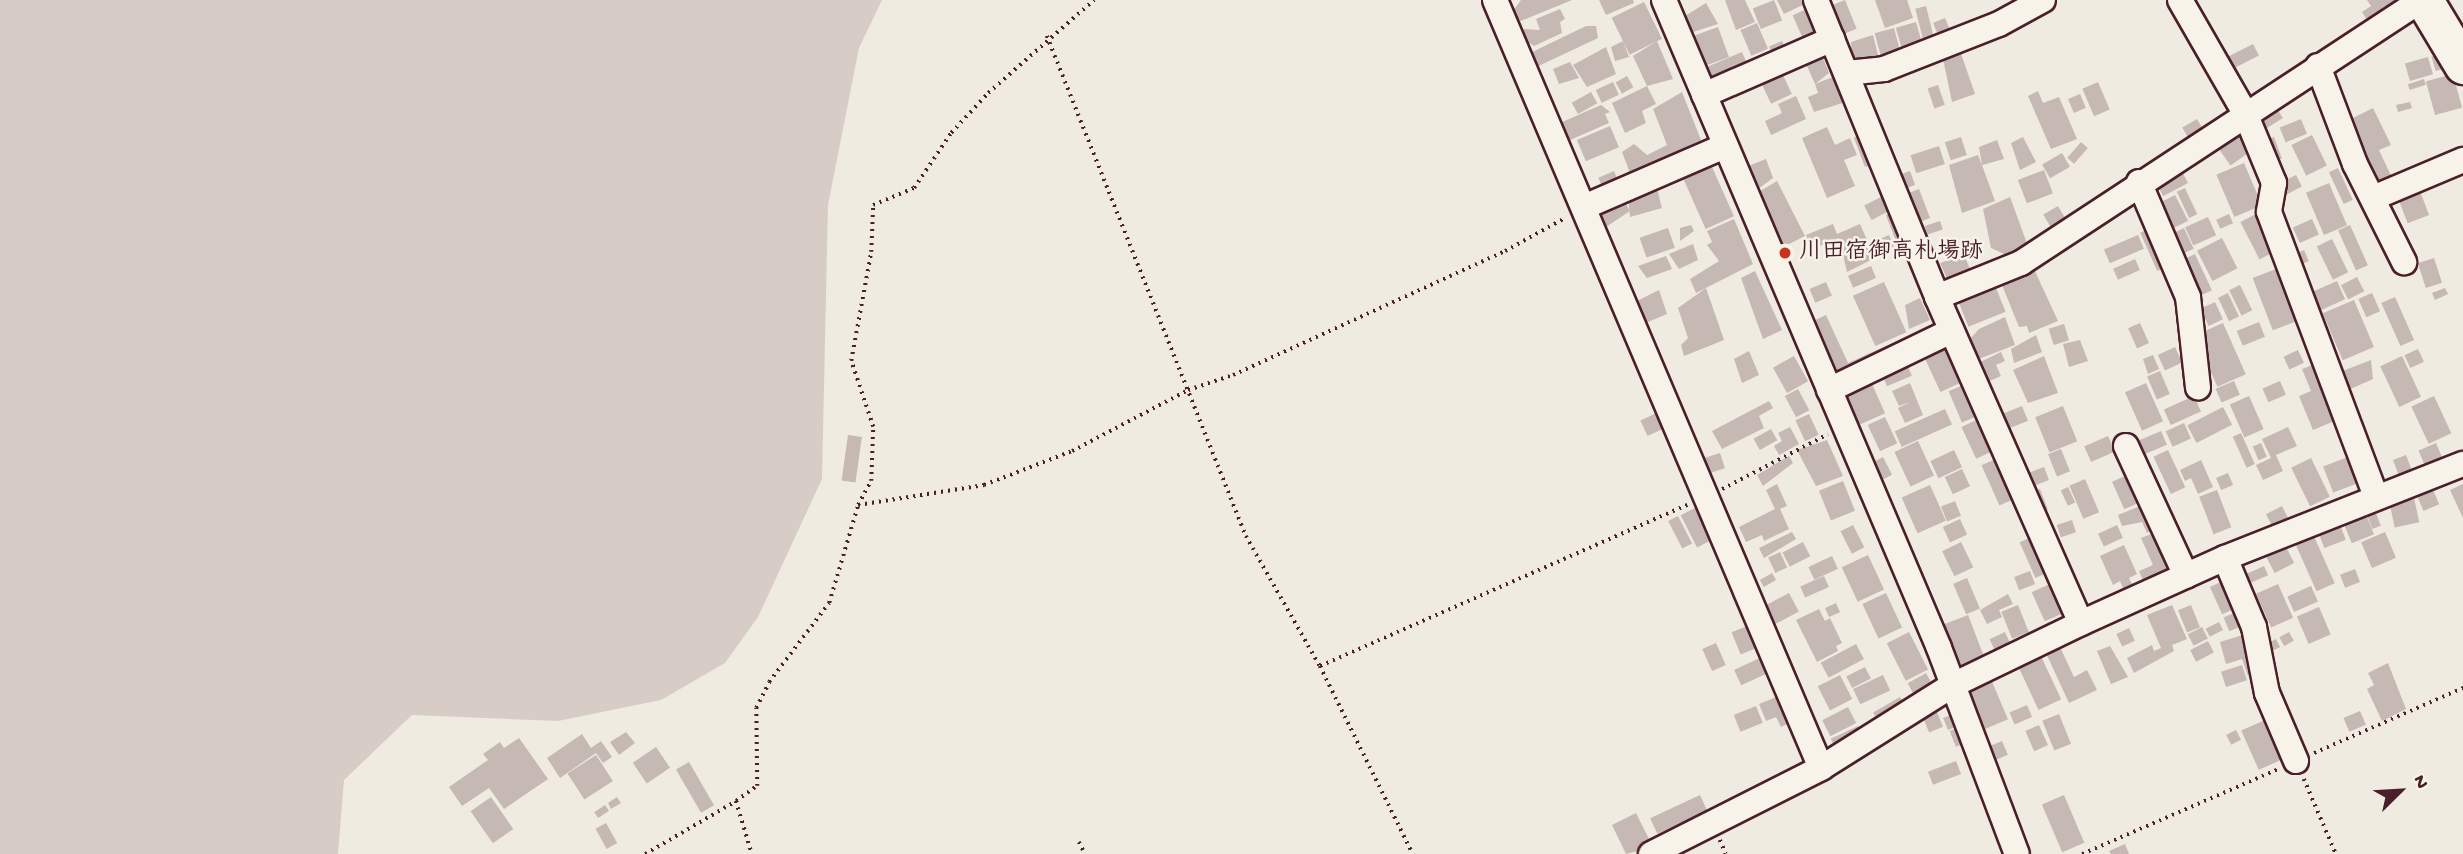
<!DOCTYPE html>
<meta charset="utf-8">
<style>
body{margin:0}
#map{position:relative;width:2463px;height:854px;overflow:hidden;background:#f0ebe0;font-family:"Gochi Hand","Klee One",sans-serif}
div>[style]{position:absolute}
.green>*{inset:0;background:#d8cdc6}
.building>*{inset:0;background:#c6b8b3;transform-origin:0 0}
.path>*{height:3.5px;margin-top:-1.75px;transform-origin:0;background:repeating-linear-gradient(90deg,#4a1f2b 0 2px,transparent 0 7px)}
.roads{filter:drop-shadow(2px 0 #4a1f2b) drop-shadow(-2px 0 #4a1f2b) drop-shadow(0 2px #4a1f2b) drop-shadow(0 -2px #4a1f2b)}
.minor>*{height:24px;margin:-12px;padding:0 12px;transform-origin:12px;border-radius:12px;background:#f7f3e8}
.highway>*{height:37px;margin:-18.5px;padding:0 18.5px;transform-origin:18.5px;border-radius:18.5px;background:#f7f3e8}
.dots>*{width:19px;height:19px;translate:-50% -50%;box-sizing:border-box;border:4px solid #f7f3e8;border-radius:50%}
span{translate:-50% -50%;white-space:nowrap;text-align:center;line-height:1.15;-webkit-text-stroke:5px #f7f3e8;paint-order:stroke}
.poi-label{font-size:23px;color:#4a1f2b;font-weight:700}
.left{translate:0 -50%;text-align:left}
.north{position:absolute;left:2365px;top:756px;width:70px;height:70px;-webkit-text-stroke:5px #f7f3e8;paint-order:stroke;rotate:66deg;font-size:19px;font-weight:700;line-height:28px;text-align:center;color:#4a1f2b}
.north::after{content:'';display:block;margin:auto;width:24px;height:32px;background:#4a1f2b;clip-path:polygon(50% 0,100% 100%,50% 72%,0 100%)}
</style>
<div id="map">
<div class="green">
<div style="clip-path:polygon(0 0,882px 0,859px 48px,828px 205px,822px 479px,758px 617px,725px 663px,661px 700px,558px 721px,412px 715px,344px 780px,338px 854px,0 854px)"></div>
</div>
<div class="building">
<div style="clip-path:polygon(1521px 0,1572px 0,1511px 25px,1510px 15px)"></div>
<div style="clip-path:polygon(1599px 0,1633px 0,1634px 3px,1606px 15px)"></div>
<div style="clip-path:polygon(1725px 0,1745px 0,1755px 22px,1736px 30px)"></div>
<div style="left:1774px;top:0;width:22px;height:23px;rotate:68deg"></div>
<div style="clip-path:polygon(1777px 0,1813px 0,1784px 14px)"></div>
<div style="left:1845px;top:0;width:31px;height:22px;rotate:68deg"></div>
<div style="clip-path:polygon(1875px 0,1907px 0,1913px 18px,1885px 28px)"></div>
<div style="clip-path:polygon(2367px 0,2400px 0,2403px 5px,2391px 13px,2387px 6px,2382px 8px,2385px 13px,2369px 23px,2362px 12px,2371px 6px)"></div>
<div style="left:1644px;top:2px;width:41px;height:36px;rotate:64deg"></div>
<div style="clip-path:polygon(1706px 3px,1718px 24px,1690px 33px,1685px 16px)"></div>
<div style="left:1926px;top:6px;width:36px;height:11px;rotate:76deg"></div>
<div style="left:1809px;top:8px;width:27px;height:18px;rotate:66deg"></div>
<div style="clip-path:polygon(1560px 9px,1565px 19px,1560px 22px,1562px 33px,1534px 46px,1523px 39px,1524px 29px,1540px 30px,1536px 19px)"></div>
<div style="left:1945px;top:18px;width:15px;height:13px;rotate:67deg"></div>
<div style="left:1916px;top:22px;width:25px;height:21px;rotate:74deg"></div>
<div style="left:1757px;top:23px;width:28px;height:18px;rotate:67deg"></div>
<div style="clip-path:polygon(1586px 26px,1596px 26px,1598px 38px,1530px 70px,1526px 55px)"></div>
<div style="left:1718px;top:27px;width:32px;height:28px;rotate:70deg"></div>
<div style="left:1894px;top:28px;width:24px;height:20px;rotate:75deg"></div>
<div style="clip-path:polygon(1873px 35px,1879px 59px,1853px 66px,1851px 42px)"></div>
<div style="clip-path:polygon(1623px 41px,1629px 57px,1615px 61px,1611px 47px)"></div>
<div style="clip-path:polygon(1657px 41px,1673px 79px,1647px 86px,1633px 56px)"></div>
<div style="left:1782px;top:41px;width:15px;height:14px;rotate:67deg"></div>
<div style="left:2253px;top:44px;width:13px;height:32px;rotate:63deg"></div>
<div style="clip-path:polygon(1606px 47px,1616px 74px,1587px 87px,1573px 65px)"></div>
<div style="clip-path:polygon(1959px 48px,1975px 94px,1952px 102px,1942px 54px)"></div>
<div style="left:1742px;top:52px;width:21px;height:41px;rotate:67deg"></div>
<div style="left:2444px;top:53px;width:15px;height:13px;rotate:74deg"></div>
<div style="left:2428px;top:57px;width:18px;height:24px;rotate:74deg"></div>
<div style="clip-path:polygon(1823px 58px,1829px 73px,1815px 84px,1807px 66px)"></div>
<div style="clip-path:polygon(1570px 62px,1579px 78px,1559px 84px,1553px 69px)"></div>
<div style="left:2453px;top:74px;width:35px;height:28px;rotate:75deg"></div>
<div style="left:1783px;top:75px;width:21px;height:23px;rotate:65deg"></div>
<div style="clip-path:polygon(1838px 75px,1849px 101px,1814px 112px,1808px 97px,1818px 93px,1815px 84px)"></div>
<div style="left:1627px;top:76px;width:13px;height:13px;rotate:61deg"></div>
<div style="left:2424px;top:79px;width:6px;height:17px;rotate:72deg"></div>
<div style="left:1613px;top:82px;width:14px;height:19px;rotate:65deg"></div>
<div style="left:2098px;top:82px;width:30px;height:17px;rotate:67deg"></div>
<div style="left:1938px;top:85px;width:21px;height:11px;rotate:71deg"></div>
<div style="clip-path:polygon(1647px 86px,1656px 104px,1642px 111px,1646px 123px,1625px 133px,1612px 103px)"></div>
<div style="clip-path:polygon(2038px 91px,2043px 103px,2059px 97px,2077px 139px,2051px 149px,2028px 96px)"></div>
<div style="left:1591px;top:92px;width:13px;height:22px;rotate:61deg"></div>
<div style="clip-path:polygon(1682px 92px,1701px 140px,1671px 155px,1678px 163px,1633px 181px,1622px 152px,1634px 144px,1647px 155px,1667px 145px,1653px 109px)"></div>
<div style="left:2080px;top:94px;width:15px;height:13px;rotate:67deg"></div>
<div style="clip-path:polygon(1796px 96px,1806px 119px,1771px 135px,1765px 121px,1782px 113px,1778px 104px)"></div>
<div style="clip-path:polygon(2410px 102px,2412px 108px,2398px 112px,2396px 105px)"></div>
<div style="clip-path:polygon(1601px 105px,1610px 112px,1605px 114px,1609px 123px,1561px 144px,1553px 126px)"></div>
<div style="left:2276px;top:107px;width:13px;height:23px;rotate:58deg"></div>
<div style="clip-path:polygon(2373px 108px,2391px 145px,2379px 150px,2394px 182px,2376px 191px,2351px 137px,2358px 134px,2351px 119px)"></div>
<div style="left:2197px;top:119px;width:14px;height:17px;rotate:60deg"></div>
<div style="left:2301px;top:119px;width:16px;height:23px;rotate:68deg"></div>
<div style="left:1610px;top:126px;width:23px;height:36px;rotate:67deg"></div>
<div style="clip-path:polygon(1827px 127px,1835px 145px,1850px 138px,1857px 155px,1844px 160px,1855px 186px,1827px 198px,1802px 138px)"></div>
<div style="clip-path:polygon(1863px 130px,1875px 164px,1865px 167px,1854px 138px)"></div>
<div style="left:2243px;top:131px;width:21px;height:30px;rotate:55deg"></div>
<div style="left:2312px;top:135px;width:34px;height:23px;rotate:64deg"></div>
<div style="left:1961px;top:137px;width:19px;height:17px;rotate:72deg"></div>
<div style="clip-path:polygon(2023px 137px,2036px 162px,2020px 170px,2011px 143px)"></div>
<div style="left:2274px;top:137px;width:23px;height:12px;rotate:70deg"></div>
<div style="clip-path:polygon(1997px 140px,2004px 159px,1982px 165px,1995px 201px,1962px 213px,1949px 165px,1978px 155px,1982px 165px,1979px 147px)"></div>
<div style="left:2081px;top:142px;width:9px;height:21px;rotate:41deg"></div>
<div style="left:1939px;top:146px;width:19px;height:30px;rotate:72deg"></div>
<div style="left:2062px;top:153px;width:16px;height:23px;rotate:60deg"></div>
<div style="clip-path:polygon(1766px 159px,1773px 178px,1758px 189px,1748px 166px)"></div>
<div style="left:2244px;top:163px;width:46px;height:30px;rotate:67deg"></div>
<div style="left:1712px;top:167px;width:54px;height:31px;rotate:66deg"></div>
<div style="left:2180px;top:168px;width:17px;height:28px;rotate:62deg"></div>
<div style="left:2338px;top:168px;width:35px;height:10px;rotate:65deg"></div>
<div style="left:2044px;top:170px;width:25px;height:28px;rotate:69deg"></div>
<div style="left:1614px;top:171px;width:15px;height:17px;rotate:67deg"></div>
<div style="left:1910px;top:171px;width:15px;height:14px;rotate:70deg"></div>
<div style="left:2296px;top:175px;width:13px;height:19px;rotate:63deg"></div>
<div style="clip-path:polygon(1777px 181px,1805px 236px,1781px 248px,1757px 193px)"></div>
<div style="left:2329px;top:183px;width:46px;height:25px;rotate:67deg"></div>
<div style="clip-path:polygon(1656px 185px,1662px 208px,1630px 217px,1628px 195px)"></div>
<div style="left:2418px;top:186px;width:31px;height:23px;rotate:69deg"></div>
<div style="left:2185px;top:188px;width:29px;height:9px;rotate:65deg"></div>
<div style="left:1919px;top:189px;width:31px;height:16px;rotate:69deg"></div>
<div style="left:1891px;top:192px;width:16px;height:30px;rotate:63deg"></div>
<div style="left:2175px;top:195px;width:29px;height:21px;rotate:63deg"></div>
<div style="clip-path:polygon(1622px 197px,1630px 211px,1600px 231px,1592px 213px)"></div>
<div style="clip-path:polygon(2010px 197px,2029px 249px,2006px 255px,1991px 248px,1983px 209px)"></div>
<div style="left:2058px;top:206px;width:20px;height:17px;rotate:60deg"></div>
<div style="left:1899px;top:210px;width:31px;height:14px;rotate:69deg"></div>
<div style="left:2260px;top:212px;width:42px;height:22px;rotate:63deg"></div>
<div style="left:2229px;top:214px;width:10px;height:14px;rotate:66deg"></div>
<div style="left:2208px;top:217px;width:20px;height:25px;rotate:66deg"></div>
<div style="clip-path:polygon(1734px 219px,1753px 264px,1696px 293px,1690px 279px,1719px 261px,1707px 245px,1712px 242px,1707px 231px)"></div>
<div style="left:2312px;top:219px;width:17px;height:21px;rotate:66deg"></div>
<div style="left:1940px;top:221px;width:9px;height:16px;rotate:72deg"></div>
<div style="clip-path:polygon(1833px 224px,1837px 234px,1860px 224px,1875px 258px,1847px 272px,1839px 238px,1812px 249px,1806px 235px)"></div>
<div style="clip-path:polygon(1691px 225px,1694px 231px,1680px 241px,1680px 228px)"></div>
<div style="left:2350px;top:225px;width:44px;height:13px;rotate:66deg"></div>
<div style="left:2153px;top:227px;width:42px;height:14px;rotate:66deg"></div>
<div style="left:1668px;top:228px;width:21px;height:30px;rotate:71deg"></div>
<div style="left:2184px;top:228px;width:23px;height:20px;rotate:65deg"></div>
<div style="left:1889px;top:235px;width:15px;height:19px;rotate:67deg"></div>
<div style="left:2138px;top:235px;width:15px;height:37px;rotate:67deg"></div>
<div style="left:2222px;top:238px;width:34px;height:28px;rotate:63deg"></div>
<div style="left:2332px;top:239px;width:37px;height:17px;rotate:64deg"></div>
<div style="clip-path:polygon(1693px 244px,1698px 260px,1679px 269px,1669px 254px)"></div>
<div style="left:2304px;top:250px;width:12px;height:6px;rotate:66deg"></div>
<div style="left:1963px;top:253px;width:24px;height:25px;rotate:66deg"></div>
<div style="left:2195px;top:254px;width:40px;height:17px;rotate:65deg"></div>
<div style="clip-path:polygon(1666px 256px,1672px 269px,1647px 278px,1638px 266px)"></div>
<div style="left:2434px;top:258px;width:26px;height:17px;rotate:72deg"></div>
<div style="left:2135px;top:259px;width:12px;height:24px;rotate:66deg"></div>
<div style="left:1871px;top:266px;width:13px;height:25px;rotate:67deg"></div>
<div style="clip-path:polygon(2033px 267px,2058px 321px,2029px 333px,2027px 326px,2019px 327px,2002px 285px)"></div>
<div style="left:2276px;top:269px;width:56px;height:25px;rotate:69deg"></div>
<div style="clip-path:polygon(1755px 271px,1782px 330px,1763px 339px,1741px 278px)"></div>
<div style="left:2357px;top:277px;width:16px;height:18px;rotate:63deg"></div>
<div style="left:2337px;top:281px;width:20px;height:31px;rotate:66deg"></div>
<div style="left:1826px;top:282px;width:15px;height:18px;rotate:67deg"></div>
<div style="left:1884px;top:282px;width:55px;height:34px;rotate:66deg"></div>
<div style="left:1994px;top:283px;width:31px;height:40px;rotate:68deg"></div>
<div style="left:2240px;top:285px;width:28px;height:12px;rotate:64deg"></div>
<div style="clip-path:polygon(1706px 288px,1724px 340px,1684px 356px,1681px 345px,1688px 338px,1678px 308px)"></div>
<div style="clip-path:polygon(2445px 288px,2448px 294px,2435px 300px,2432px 293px)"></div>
<div style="clip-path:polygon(1659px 290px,1667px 314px,1643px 324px,1631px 304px)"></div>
<div style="left:2228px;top:293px;width:26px;height:11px;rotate:65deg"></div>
<div style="left:2372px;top:293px;width:20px;height:15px;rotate:66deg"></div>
<div style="left:2395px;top:297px;width:47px;height:15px;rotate:66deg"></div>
<div style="clip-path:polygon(1920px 298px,1930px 320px,1909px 329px,1905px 305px)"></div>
<div style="left:2354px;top:300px;width:51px;height:34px;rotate:67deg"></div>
<div style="left:2215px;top:302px;width:19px;height:16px;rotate:65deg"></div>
<div style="clip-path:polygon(1826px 315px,1848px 363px,1906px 337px,1911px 348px,1836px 382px,1809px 323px)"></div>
<div style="clip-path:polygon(2005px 317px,2015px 345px,1976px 360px,1969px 340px,1979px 329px)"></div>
<div style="left:2259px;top:322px;width:16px;height:24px;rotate:68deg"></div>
<div style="left:2140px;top:323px;width:22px;height:13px;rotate:66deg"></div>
<div style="left:2223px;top:323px;width:56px;height:31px;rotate:66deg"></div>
<div style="left:2064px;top:324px;width:17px;height:16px;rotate:73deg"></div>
<div style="clip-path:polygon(2036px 335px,2042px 352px,2014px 363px,2011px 349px)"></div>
<div style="left:1950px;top:339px;width:44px;height:31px;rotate:65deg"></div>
<div style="clip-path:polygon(2080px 340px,2088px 361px,2069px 367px,2063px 344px)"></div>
<div style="left:2175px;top:347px;width:17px;height:19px;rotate:65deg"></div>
<div style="left:2418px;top:349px;width:14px;height:15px;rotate:65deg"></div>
<div style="left:2298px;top:350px;width:14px;height:16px;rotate:65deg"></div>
<div style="clip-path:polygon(1749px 351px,1759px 375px,1742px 383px,1734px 359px)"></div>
<div style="clip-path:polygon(2001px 352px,2005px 361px,1996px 365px,2001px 376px,1985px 383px,1976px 364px)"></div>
<div style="clip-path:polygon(2153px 355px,2159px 369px,2148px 374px,2143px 359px)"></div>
<div style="left:1794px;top:356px;width:29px;height:24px;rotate:61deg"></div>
<div style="clip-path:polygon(2044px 356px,2058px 393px,2028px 403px,2013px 370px)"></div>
<div style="left:2402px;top:356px;width:45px;height:24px;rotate:65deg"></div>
<div style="clip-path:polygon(2371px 360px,2373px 379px,2348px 390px,2340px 372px)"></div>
<div style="left:1906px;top:362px;width:15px;height:27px;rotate:67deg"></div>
<div style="clip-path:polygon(2315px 364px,2337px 420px,2313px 430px,2299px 396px,2311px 391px,2302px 369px)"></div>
<div style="left:2160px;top:371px;width:25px;height:14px;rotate:67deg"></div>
<div style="left:1868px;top:375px;width:42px;height:33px;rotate:66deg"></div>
<div style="left:2234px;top:381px;width:15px;height:20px;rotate:67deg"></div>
<div style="left:2280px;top:381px;width:15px;height:19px;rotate:67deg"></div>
<div style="clip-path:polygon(1910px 383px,1923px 415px,1905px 423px,1898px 408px,1910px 402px,1899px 406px,1892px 391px)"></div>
<div style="left:1968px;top:383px;width:34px;height:21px;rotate:67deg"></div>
<div style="left:2146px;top:383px;width:42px;height:23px;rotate:66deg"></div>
<div style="left:1798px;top:389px;width:24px;height:15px;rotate:62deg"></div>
<div style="left:2194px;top:396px;width:17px;height:33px;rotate:66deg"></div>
<div style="left:2249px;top:396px;width:36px;height:21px;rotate:66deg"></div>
<div style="left:2434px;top:396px;width:41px;height:25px;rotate:65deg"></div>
<div style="clip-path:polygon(1769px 401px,1773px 408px,1759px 416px,1764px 428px,1722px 449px,1712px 431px)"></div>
<div style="left:2022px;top:406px;width:16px;height:22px;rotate:68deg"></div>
<div style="left:2063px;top:406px;width:38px;height:30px;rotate:68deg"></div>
<div style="left:2223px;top:407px;width:20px;height:40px;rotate:63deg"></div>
<div style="left:1945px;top:409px;width:17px;height:55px;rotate:66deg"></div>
<div style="left:1663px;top:410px;width:17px;height:25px;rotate:65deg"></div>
<div style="left:1809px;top:414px;width:23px;height:15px;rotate:65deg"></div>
<div style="left:1985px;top:416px;width:35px;height:26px;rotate:65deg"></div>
<div style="left:1885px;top:417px;width:29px;height:19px;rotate:65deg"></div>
<div style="left:2184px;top:423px;width:17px;height:20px;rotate:66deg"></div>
<div style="clip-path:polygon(1790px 427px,1799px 444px,1779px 455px,1774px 446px,1782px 441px,1778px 433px)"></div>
<div style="clip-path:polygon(2288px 427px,2297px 446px,2276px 455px,2283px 471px,2263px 480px,2256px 465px,2271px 458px,2262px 439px)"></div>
<div style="left:1771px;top:429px;width:13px;height:20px;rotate:61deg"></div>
<div style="left:2161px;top:431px;width:15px;height:25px;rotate:67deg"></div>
<div style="left:2241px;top:433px;width:34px;height:9px;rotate:66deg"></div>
<div style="left:848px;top:435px;width:14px;height:46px;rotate:8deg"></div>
<div style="left:2108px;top:436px;width:17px;height:26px;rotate:66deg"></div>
<div style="clip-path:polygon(1827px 440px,1843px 476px,1816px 486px,1797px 450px)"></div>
<div style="left:1918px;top:441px;width:38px;height:26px;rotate:65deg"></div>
<div style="left:2261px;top:443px;width:15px;height:9px;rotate:67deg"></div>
<div style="left:2436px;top:443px;width:25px;height:19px;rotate:67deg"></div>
<div style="left:2061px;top:449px;width:24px;height:14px;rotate:68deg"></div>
<div style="left:1954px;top:450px;width:19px;height:26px;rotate:65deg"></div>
<div style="left:2168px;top:450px;width:41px;height:16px;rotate:65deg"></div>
<div style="left:1720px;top:453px;width:16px;height:19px;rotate:72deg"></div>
<div style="left:2353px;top:455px;width:28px;height:32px;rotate:69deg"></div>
<div style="left:2406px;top:455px;width:17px;height:14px;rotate:69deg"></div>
<div style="clip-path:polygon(1789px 456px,1793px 463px,1763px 486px,1757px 475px)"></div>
<div style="left:1883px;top:457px;width:20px;height:18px;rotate:63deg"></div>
<div style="left:1998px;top:458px;width:44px;height:18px;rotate:66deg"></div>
<div style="left:2311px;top:458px;width:43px;height:22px;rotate:64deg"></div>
<div style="clip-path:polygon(2201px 460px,2213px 487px,2198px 494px,2191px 478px,2185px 481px,2180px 470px)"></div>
<div style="left:2044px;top:467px;width:14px;height:23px;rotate:69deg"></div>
<div style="left:1962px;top:469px;width:19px;height:19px;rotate:65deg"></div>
<div style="left:2134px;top:472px;width:30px;height:24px;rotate:66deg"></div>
<div style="left:2228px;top:473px;width:13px;height:13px;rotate:67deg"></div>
<div style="left:2085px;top:479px;width:36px;height:17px;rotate:67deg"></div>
<div style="left:1843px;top:481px;width:32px;height:26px;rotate:68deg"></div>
<div style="clip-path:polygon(1777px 484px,1787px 506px,1780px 509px,1789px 529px,1764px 541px,1762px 535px,1746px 542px,1739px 527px,1775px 509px,1766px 490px)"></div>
<div style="clip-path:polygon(2463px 484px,2463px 518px,2450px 490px)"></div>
<div style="left:1930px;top:485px;width:39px;height:31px;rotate:66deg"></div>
<div style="left:2431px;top:485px;width:21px;height:17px;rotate:67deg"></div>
<div style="left:2068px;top:487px;width:17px;height:8px;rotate:65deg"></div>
<div style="left:2040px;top:489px;width:22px;height:10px;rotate:69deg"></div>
<div style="left:2217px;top:490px;width:40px;height:19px;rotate:69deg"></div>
<div style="left:2413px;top:493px;width:30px;height:25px;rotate:78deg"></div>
<div style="left:1955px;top:501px;width:16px;height:15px;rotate:68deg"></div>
<div style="clip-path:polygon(2150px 502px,2159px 527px,2147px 533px,2142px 522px,2122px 526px,2118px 515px)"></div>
<div style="left:1703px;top:504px;width:36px;height:25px;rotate:63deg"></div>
<div style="left:2282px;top:506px;width:18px;height:18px;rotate:63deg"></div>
<div style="left:2374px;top:508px;width:19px;height:9px;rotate:69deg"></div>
<div style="left:2365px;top:512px;width:24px;height:24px;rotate:68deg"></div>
<div style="left:1678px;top:516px;width:31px;height:11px;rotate:63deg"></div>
<div style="left:1960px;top:519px;width:17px;height:19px;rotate:65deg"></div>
<div style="left:2072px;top:520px;width:13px;height:16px;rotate:72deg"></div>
<div style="left:2339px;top:522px;width:19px;height:23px;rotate:69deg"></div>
<div style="left:1853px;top:525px;width:25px;height:14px;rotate:63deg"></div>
<div style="left:2117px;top:525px;width:14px;height:21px;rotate:65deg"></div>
<div style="clip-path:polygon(2159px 531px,2176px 569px,2146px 588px,2139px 571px,2153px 565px,2141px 538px)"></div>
<div style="clip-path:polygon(1792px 532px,1796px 539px,1764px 558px,1759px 548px)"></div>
<div style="left:2312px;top:532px;width:56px;height:20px;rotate:66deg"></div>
<div style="left:2385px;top:532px;width:28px;height:26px;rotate:67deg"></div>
<div style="left:2036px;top:535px;width:39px;height:18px;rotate:66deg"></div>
<div style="left:1803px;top:542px;width:16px;height:23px;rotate:63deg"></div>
<div style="left:1961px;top:542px;width:28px;height:21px;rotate:64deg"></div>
<div style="clip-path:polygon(2124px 545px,2137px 574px,2129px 578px,2132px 584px,2123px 588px,2120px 581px,2113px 585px,2100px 556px)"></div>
<div style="left:2286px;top:547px;width:18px;height:22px;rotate:63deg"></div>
<div style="left:1780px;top:552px;width:17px;height:13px;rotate:65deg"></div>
<div style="left:1868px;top:555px;width:38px;height:29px;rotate:65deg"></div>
<div style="left:1832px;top:556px;width:14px;height:26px;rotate:65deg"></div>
<div style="left:2264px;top:566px;width:10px;height:20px;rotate:66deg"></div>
<div style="left:2355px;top:569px;width:14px;height:16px;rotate:69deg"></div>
<div style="left:2030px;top:571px;width:14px;height:17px;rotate:69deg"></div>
<div style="left:1772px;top:573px;width:8px;height:14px;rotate:60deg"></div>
<div style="left:1824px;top:576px;width:12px;height:26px;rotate:66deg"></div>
<div style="left:1967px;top:578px;width:33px;height:15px;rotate:67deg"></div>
<div style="left:2230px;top:578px;width:30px;height:22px;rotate:66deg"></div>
<div style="left:2050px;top:584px;width:32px;height:20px;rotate:66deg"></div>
<div style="left:2278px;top:584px;width:37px;height:24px;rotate:66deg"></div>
<div style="left:2311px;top:586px;width:17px;height:26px;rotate:66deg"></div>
<div style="left:1789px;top:593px;width:21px;height:31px;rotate:62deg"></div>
<div style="left:1886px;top:593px;width:38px;height:26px;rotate:65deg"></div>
<div style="clip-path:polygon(2008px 594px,2013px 604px,1999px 610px,2002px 617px,1987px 624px,1980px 610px)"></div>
<div style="left:1836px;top:603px;width:10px;height:12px;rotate:66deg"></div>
<div style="left:2018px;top:605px;width:29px;height:18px;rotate:68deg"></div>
<div style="clip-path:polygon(2172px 605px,2187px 639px,2172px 645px,2174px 651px,2134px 673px,2127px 658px,2152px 645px,2154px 651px,2161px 648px,2147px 615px)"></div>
<div style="left:2191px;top:605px;width:24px;height:14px;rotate:68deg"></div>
<div style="left:2319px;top:607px;width:30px;height:24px;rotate:67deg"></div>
<div style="clip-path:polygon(1819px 609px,1825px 621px,1830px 618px,1842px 643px,1836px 646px,1838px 651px,1817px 662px,1796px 620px)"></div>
<div style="left:2241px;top:610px;width:15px;height:19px;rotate:67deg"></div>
<div style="left:1968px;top:615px;width:49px;height:27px;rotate:69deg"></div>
<div style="left:2219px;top:622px;width:9px;height:15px;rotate:63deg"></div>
<div style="left:1752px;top:624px;width:24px;height:22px;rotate:68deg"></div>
<div style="left:2202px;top:627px;width:13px;height:16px;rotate:63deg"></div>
<div style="left:2129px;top:628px;width:14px;height:14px;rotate:65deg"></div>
<div style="left:1909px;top:632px;width:42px;height:25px;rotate:63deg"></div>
<div style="left:2005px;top:632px;width:17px;height:17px;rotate:65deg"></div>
<div style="left:2289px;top:632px;width:10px;height:11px;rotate:61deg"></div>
<div style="clip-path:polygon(2246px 634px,2259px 673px,2248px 676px,2242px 659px,2226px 664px,2220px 642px)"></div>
<div style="left:2276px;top:639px;width:9px;height:10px;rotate:63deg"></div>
<div style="left:2208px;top:641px;width:13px;height:20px;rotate:63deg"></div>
<div style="left:1716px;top:643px;width:24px;height:15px;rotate:66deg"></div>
<div style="left:1856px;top:644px;width:17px;height:40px;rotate:62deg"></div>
<div style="clip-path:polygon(2059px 645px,2074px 677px,2087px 670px,2097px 690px,2069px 703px,2045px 651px)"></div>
<div style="clip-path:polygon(2110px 646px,2128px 677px,2111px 684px,2097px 651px)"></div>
<div style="left:2040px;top:654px;width:50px;height:25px;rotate:65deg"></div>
<div style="left:1764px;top:656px;width:17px;height:33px;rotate:65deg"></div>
<div style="clip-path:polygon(2388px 663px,2406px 709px,2382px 721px,2367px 689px,2374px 685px,2368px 673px)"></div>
<div style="left:2242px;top:665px;width:16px;height:22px;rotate:72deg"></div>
<div style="left:1865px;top:667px;width:13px;height:21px;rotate:63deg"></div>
<div style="left:1926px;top:673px;width:21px;height:21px;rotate:61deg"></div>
<div style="left:1840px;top:675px;width:27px;height:25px;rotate:63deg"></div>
<div style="left:1883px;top:675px;width:17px;height:33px;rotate:65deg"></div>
<div style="left:1990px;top:677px;width:46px;height:25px;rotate:67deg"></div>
<div style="clip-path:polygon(1784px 694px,1794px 721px,1781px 727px,1776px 717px,1766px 721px,1759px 704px)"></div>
<div style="left:1900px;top:697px;width:16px;height:31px;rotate:60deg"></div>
<div style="left:2027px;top:705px;width:13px;height:19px;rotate:67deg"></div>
<div style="left:1756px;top:706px;width:18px;height:24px;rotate:68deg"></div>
<div style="left:1848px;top:707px;width:18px;height:29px;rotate:63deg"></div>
<div style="left:2360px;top:711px;width:15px;height:18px;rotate:67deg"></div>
<div style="left:1937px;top:712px;width:16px;height:15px;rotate:68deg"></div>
<div style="left:1955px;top:713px;width:13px;height:13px;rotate:67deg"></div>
<div style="left:2059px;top:714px;width:32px;height:18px;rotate:68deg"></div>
<div style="left:2265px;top:720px;width:43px;height:26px;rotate:66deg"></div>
<div style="left:2039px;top:725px;width:22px;height:15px;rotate:66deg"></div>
<div style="left:1858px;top:726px;width:14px;height:30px;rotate:65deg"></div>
<div style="left:1960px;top:727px;width:17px;height:11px;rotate:69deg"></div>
<div style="left:2236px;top:730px;width:11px;height:11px;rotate:63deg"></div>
<div style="clip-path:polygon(626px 732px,635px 743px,619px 755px,610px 742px)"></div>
<div style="clip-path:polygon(582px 734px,591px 748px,601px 741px,612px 757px,603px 763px,596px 753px,560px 778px,547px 758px)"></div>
<div style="clip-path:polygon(519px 738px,548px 779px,504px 809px,489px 788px,462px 806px,449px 787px,488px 760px,483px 754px,500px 742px,504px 748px)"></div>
<div style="left:2002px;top:741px;width:15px;height:15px;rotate:67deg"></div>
<div style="left:656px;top:747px;width:25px;height:28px;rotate:56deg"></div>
<div style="left:596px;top:755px;width:31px;height:34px;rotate:57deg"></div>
<div style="left:1956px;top:761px;width:14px;height:30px;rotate:69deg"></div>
<div style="left:689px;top:762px;width:50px;height:15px;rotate:60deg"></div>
<div style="left:1700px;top:795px;width:17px;height:55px;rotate:65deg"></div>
<div style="left:2064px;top:795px;width:52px;height:24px;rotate:67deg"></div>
<div style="left:491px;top:797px;width:39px;height:25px;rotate:55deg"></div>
<div style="clip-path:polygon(617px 797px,621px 803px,611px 809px,608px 803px)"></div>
<div style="left:605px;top:805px;width:7px;height:13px;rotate:56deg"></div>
<div style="clip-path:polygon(1636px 813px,1653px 847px,1626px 854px,1612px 825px)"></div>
<div style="left:606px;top:823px;width:23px;height:12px;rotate:61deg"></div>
<div style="clip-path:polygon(2125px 844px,2129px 854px,2111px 854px,2109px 851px)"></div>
</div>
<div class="path">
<div style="left:1047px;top:36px;width:538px;rotate:68.3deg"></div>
<div style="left:1246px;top:536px;width:150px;rotate:60.4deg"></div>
<div style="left:1320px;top:666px;width:210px;rotate:63.7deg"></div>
<div style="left:1722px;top:489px;width:119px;rotate:-27.4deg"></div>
<div style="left:858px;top:505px;width:128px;rotate:-9deg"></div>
<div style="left:984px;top:485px;width:94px;rotate:-21.1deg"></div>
<div style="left:1072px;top:451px;width:131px;rotate:-27.7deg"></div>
<div style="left:1188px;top:390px;width:47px;rotate:-18.4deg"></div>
<div style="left:1233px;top:375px;width:299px;rotate:-24.5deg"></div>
<div style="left:1505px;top:251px;width:68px;rotate:-28.8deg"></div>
<div style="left:1320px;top:666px;width:401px;rotate:-23.7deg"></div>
<div style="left:2314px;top:753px;width:163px;rotate:-23.6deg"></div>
<div style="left:2304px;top:779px;width:82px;rotate:66.9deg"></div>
<div style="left:736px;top:801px;width:26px;rotate:-36deg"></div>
<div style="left:757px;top:786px;width:78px;rotate:-90.7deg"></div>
<div style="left:756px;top:708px;width:29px;rotate:-63deg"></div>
<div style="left:769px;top:682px;width:99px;rotate:-52.8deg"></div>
<div style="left:829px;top:603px;width:102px;rotate:-73.5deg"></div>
<div style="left:858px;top:505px;width:27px;rotate:-62deg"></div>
<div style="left:871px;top:481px;width:54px;rotate:-87.9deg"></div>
<div style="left:873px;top:427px;width:70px;rotate:-108.4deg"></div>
<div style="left:851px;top:361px;width:111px;rotate:-79.6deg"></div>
<div style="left:871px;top:252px;width:47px;rotate:-87.6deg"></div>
<div style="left:873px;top:205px;width:44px;rotate:-22.5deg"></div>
<div style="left:914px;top:188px;width:66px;rotate:-56.1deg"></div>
<div style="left:951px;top:133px;width:54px;rotate:-47.2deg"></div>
<div style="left:988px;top:93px;width:141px;rotate:-41.3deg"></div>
<div style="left:1720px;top:840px;width:15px;rotate:67deg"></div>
<div style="left:1079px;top:842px;width:13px;rotate:63deg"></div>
<div style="left:645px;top:854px;width:105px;rotate:-30.2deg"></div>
<div style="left:736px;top:801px;width:55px;rotate:73.2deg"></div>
<div style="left:2082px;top:854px;width:214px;rotate:-23.4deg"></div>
</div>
<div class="roads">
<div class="minor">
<div style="left:1495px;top:0;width:834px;rotate:67deg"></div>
<div style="left:1664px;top:0;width:704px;rotate:67deg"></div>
<div style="left:1939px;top:648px;width:220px;rotate:69.3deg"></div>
<div style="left:1816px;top:0;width:321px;rotate:67.8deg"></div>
<div style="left:1937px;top:297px;width:356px;rotate:66.2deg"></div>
<div style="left:2180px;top:0;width:130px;rotate:60.1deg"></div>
<div style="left:2245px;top:113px;width:76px;rotate:67.5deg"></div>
<div style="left:2274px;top:183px;width:29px;rotate:100deg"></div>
<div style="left:2269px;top:212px;width:303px;rotate:69.4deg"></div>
<div style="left:2318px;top:66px;width:105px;rotate:69.3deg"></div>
<div style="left:2355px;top:164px;width:110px;rotate:63.4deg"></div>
<div style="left:1847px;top:73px;width:37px;rotate:-6deg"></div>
<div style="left:1884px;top:69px;width:123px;rotate:-21.4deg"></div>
<div style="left:1999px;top:24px;width:50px;rotate:-28.6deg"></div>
<div style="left:1704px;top:95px;width:140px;rotate:-23.6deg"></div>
<div style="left:2139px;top:182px;width:125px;rotate:66.9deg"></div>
<div style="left:2188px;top:297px;width:91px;rotate:83.7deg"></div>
<div style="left:2373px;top:198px;width:98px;rotate:-22.9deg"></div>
<div style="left:1584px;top:207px;width:154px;rotate:-23.4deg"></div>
<div style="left:1937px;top:297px;width:91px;rotate:-22deg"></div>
<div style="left:2021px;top:263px;width:480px;rotate:-33.3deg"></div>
<div style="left:1829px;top:390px;width:136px;rotate:-25.8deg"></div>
<div style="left:2126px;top:446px;width:143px;rotate:65.2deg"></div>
<div style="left:2225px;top:558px;width:75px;rotate:67.2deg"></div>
<div style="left:2254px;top:627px;width:67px;rotate:78.9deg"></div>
<div style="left:2267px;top:693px;width:74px;rotate:66.9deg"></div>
<div style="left:1651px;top:854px;width:191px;rotate:-26.8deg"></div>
<div style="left:1821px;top:768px;width:156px;rotate:-32.2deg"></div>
<div style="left:1953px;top:685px;width:142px;rotate:-25.8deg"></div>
<div style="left:2081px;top:623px;width:158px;rotate:-24.3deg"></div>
<div style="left:2225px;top:558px;width:256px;rotate:-21.6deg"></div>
</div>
<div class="highway">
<div style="left:2424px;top:0;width:76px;rotate:59deg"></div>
</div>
</div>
<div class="dots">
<div style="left:1785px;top:253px;background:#c8321e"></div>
</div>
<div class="poi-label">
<span class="left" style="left:1799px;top:253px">川田宿御高札場跡</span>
</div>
<div class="north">N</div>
</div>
